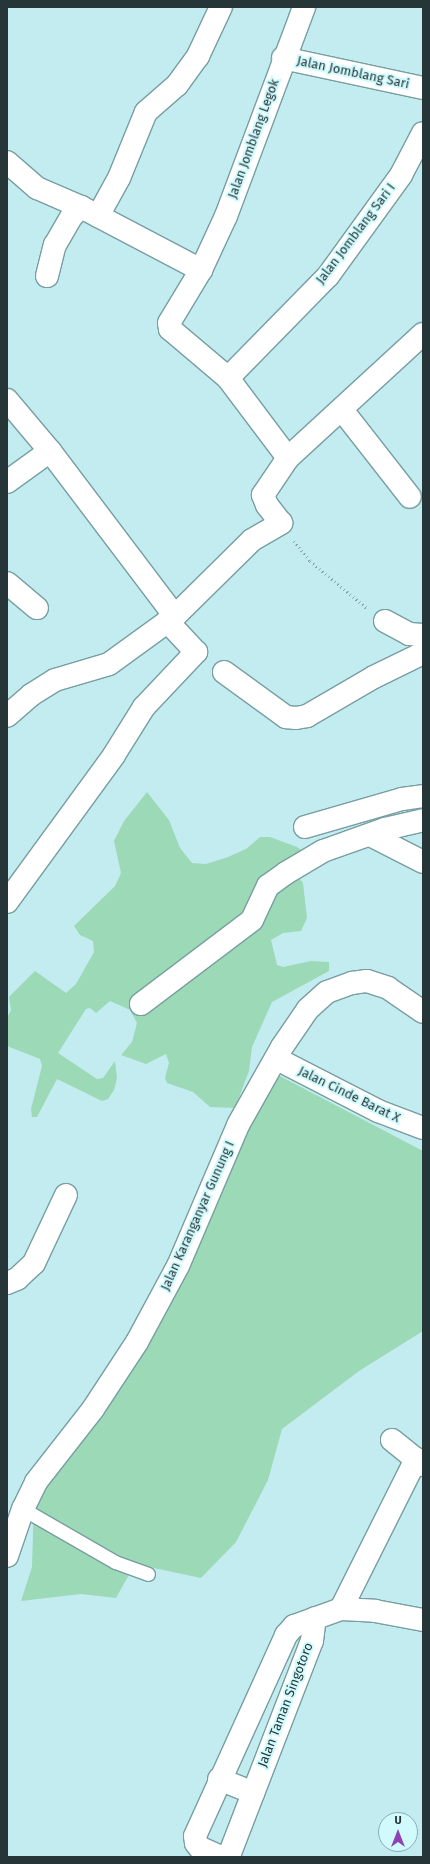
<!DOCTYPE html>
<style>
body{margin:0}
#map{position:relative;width:430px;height:1864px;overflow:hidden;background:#c3ecf0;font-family:"Fira Sans",sans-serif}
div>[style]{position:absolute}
.green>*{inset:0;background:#9cd9b7}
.path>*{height:2.5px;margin-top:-1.25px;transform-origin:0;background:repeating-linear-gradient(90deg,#87a6aa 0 1px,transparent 0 4px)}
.roads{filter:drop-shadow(1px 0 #779ea1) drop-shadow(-1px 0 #779ea1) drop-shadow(0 1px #779ea1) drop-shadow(0 -1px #779ea1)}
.lane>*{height:13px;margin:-6.5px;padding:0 6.5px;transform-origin:6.5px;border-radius:6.5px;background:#fff}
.street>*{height:22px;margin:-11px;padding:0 11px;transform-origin:11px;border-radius:11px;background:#fff}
span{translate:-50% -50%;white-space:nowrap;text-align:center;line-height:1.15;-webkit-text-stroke:4px #d0fafd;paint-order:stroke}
.street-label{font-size:13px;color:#263638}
.frame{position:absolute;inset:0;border:8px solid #263638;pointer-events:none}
.north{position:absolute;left:378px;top:1812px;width:40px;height:40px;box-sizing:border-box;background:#d0fafd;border:1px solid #8cacae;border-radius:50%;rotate:0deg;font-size:11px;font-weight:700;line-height:16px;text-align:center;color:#263638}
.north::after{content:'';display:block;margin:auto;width:14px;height:18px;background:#8b43b6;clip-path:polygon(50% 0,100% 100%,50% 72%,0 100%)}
</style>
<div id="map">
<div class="green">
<div style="clip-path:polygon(147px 792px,169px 820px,180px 848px,192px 863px,206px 864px,228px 857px,246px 849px,260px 837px,270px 837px,297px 847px,307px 854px,295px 873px,303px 883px,307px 918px,301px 931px,283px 933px,271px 940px,277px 965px,283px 967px,311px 961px,329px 962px,329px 971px,272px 1002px,252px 1047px,249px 1071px,235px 1108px,210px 1107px,193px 1092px,167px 1083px,165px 1078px,169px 1063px,166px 1054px,146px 1064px,121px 1055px,132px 1042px,137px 1023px,130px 1010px,110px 1001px,96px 1013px,90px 1008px,86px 1009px,58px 1053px,97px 1079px,103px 1078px,115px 1061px,117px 1078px,114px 1090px,108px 1099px,102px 1101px,57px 1079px,37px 1117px,32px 1117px,31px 1109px,42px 1066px,40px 1059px,7px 1046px,7px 1018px,11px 1010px,9px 997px,35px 971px,66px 993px,76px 984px,94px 952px,93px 941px,80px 935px,74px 926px,115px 886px,121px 873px,114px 841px,124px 821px)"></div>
<div style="clip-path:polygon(276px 1074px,423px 1151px,423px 1331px,359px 1371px,282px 1429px,268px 1480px,236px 1542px,201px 1578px,135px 1564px,116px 1598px,81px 1594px,21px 1601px,32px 1567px,34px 1499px,217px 1197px)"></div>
</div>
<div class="path">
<div style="left:294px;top:541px;width:26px;rotate:51deg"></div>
<div style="left:310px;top:561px;width:75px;rotate:39.6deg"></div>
</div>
<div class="roads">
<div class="lane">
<div style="left:23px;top:1509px;width:106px;rotate:29.9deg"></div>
<div style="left:115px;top:1562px;width:35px;rotate:20deg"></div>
</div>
<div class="street">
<div style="left:283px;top:58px;width:143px;rotate:12.1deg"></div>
<div style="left:7px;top:162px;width:40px;rotate:41deg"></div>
<div style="left:37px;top:188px;width:48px;rotate:23.4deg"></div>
<div style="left:81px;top:207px;width:136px;rotate:27.7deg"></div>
<div style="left:98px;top:216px;width:43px;rotate:-61.1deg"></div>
<div style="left:119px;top:178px;width:71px;rotate:-67.8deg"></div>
<div style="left:146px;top:112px;width:41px;rotate:-41.1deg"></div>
<div style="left:177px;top:85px;width:36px;rotate:-54deg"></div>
<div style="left:198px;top:56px;width:54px;rotate:-64.9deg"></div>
<div style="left:47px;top:276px;width:32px;rotate:-76deg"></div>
<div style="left:55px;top:245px;width:34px;rotate:-60deg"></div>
<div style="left:72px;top:216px;width:13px;rotate:-45deg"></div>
<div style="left:228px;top:378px;width:143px;rotate:-45.6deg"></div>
<div style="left:328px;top:276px;width:125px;rotate:-54.1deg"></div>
<div style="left:401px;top:175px;width:47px;rotate:-62.4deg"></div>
<div style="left:7px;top:400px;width:67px;rotate:49.9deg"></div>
<div style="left:50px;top:451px;width:207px;rotate:52.9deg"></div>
<div style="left:342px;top:410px;width:110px;rotate:52deg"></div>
<div style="left:288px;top:458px;width:100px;rotate:-126.9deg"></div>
<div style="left:228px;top:378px;width:76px;rotate:-139.8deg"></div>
<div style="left:170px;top:329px;width:6px;rotate:-99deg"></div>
<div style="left:169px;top:323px;width:62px;rotate:-58.9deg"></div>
<div style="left:201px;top:270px;width:60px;rotate:-65.2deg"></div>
<div style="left:226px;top:216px;width:223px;rotate:-69.5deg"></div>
<div style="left:7px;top:482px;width:53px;rotate:-35.8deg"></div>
<div style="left:7px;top:583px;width:39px;rotate:40deg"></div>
<div style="left:385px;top:621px;width:27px;rotate:28deg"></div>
<div style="left:409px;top:634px;width:14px;rotate:4deg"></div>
<div style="left:224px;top:672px;width:77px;rotate:36deg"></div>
<div style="left:286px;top:717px;width:10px;rotate:6deg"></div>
<div style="left:296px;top:718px;width:11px;rotate:-10deg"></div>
<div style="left:307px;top:716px;width:78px;rotate:-30.2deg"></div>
<div style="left:374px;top:677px;width:55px;rotate:-26.1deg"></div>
<div style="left:7px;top:716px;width:32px;rotate:-41deg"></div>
<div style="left:31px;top:695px;width:28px;rotate:-32deg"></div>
<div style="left:55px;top:680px;width:56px;rotate:-16.5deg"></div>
<div style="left:109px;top:664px;width:82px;rotate:-36deg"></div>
<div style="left:175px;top:616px;width:108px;rotate:-44.6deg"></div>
<div style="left:252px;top:540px;width:34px;rotate:-30deg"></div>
<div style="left:281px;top:523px;width:23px;rotate:-128deg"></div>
<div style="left:267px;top:505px;width:11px;rotate:-112deg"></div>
<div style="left:263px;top:495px;width:45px;rotate:-56deg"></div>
<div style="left:288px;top:458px;width:183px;rotate:-42.6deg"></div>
<div style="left:305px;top:827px;width:101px;rotate:-16.1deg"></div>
<div style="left:402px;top:799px;width:21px;rotate:-8deg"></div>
<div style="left:370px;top:835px;width:59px;rotate:27deg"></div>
<div style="left:7px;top:902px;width:182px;rotate:-53.9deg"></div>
<div style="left:114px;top:755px;width:57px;rotate:-58deg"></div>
<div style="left:144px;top:707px;width:76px;rotate:-46.6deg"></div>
<div style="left:196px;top:652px;width:42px;rotate:-133.1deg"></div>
<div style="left:141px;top:1004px;width:139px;rotate:-37.1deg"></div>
<div style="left:252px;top:920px;width:38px;rotate:-65deg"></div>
<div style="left:268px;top:886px;width:22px;rotate:-36deg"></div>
<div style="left:286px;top:873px;width:43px;rotate:-30.7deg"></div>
<div style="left:323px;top:851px;width:66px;rotate:-19.5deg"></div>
<div style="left:385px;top:829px;width:39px;rotate:-13deg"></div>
<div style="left:277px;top:1059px;width:114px;rotate:27.2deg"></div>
<div style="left:378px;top:1111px;width:48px;rotate:20.7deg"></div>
<div style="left:7px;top:1283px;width:11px;rotate:-22deg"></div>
<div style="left:17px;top:1279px;width:23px;rotate:-43deg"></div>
<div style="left:34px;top:1263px;width:75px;rotate:-64.8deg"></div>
<div style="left:392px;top:1440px;width:40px;rotate:39deg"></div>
<div style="left:7px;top:1556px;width:50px;rotate:-71.2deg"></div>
<div style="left:23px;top:1509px;width:30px;rotate:-64deg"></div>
<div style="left:36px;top:1482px;width:93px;rotate:-52deg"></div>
<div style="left:93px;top:1409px;width:80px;rotate:-56.7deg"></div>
<div style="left:137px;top:1342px;width:86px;rotate:-61.7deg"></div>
<div style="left:178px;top:1266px;width:153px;rotate:-66.9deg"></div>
<div style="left:238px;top:1125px;width:90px;rotate:-60.6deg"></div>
<div style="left:282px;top:1047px;width:46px;rotate:-55.6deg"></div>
<div style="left:308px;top:1009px;width:25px;rotate:-42deg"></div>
<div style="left:327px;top:992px;width:27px;rotate:-20deg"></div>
<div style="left:352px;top:983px;width:15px;rotate:-8deg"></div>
<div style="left:367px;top:981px;width:22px;rotate:18deg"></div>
<div style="left:388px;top:988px;width:42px;rotate:34.4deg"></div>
<div style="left:341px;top:1609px;width:168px;rotate:-63.4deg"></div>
<div style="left:219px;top:1779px;width:37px;rotate:22deg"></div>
<div style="left:221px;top:1857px;width:24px;rotate:-156deg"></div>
<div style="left:199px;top:1847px;width:5px;rotate:-127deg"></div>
<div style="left:196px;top:1843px;width:7px;rotate:-98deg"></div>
<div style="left:195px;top:1836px;width:221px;rotate:-65.6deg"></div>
<div style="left:286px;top:1635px;width:12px;rotate:-48deg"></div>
<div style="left:294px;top:1626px;width:50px;rotate:-19.9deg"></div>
<div style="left:341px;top:1609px;width:34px;rotate:3deg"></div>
<div style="left:375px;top:1611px;width:49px;rotate:10.6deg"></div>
<div style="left:222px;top:1857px;width:9px;rotate:-27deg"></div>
<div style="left:230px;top:1853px;width:227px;rotate:-68.9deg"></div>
<div style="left:312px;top:1641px;width:23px;rotate:-83deg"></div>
</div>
</div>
<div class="street-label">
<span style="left:353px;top:73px;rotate:12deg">Jalan Jomblang Sari</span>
<span style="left:254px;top:139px;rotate:-70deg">Jalan Jomblang Legok</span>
<span style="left:356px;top:234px;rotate:-53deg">Jalan Jomblang Sari I</span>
<span style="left:349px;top:1095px;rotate:26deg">Jalan Cinde Barat X</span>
<span style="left:198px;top:1216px;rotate:-66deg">Jalan Karanganyar Gunung I</span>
<span style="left:286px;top:1705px;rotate:-69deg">Jalan Taman Singotoro</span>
</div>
<div class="frame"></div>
<div class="north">U</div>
</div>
